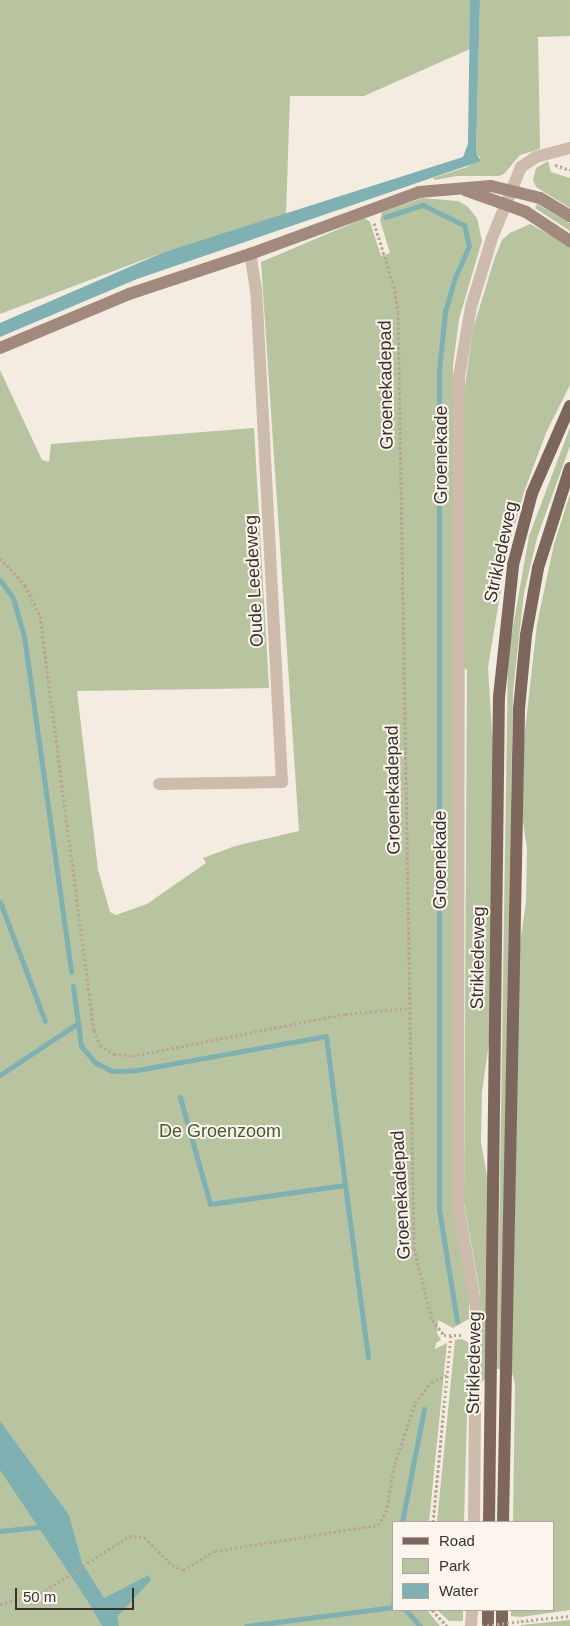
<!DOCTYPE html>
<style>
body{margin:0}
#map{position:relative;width:570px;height:1626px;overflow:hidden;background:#f4ebe1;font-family:Arial,sans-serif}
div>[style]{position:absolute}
.green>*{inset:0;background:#b8c4a0}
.water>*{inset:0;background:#7fb0b2}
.stream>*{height:5px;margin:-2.5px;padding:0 2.5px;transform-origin:2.5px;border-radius:2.5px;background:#7fb0b2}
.path>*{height:3px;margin-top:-1.5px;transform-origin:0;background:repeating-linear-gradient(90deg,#b9a596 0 2.5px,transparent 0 5px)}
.street>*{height:12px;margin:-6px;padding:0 6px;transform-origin:6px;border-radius:6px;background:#cdbbac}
.secondary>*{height:12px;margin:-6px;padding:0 6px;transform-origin:6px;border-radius:6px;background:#a18a7d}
.primary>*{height:12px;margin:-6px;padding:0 6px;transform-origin:6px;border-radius:6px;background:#7d675c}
.path-bridge>*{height:3px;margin-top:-1.5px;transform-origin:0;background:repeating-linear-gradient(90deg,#b9a596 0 2.5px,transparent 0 5px)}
span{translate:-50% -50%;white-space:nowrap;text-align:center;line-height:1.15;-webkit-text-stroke:4px #fbf5ee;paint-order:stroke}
.street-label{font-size:18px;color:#3b302b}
.park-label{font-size:18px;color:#4a5a2e}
.legend{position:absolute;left:392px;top:1521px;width:162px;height:90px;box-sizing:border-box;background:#fbf5ee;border:1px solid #aea6a0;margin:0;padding:6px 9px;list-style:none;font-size:15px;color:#3b302b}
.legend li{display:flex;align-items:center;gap:10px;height:25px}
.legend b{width:25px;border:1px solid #aea6a0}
.scale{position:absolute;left:15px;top:1588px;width:119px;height:22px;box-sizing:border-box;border:2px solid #3b302b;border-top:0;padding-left:6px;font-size:15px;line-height:18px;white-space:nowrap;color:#3b302b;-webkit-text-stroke:4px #fbf5ee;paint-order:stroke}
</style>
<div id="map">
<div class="green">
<div style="clip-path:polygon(0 0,470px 0,470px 49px,364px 96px,290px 96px,286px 214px,164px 252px,0 314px)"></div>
<div style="clip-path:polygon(480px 0,570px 0,570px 36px,538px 37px,540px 149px,520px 155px,504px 174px,499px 176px,457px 176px,435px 180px,433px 178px,467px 167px,481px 158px,476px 154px)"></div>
<div style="clip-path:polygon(548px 161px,551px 172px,570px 178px,570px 208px,536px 187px,533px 180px,536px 168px)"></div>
<div style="clip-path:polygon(422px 198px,458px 201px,467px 206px,477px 218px,482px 241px,459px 319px,453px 365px,453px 1199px,469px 1297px,469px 1319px,453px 1328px,438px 1320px,437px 1333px,441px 1340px,436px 1343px,435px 1349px,447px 1343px,429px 1522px,394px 1522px,394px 1610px,427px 1610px,440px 1626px,119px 1626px,118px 1623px,102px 1626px,0 1626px,0 370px,42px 460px,49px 462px,51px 444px,254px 428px,269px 688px,77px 691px,98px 870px,110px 912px,116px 915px,147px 904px,206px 863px,203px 858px,235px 846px,299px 831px,261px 262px,365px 218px,370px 222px,381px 256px,390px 253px,380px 220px,382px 212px)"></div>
<div style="clip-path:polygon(537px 204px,570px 223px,570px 231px,535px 208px)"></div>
<div style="clip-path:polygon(530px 224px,570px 246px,570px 385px,546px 433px,524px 492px,507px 553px,488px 667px,494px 766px,490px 1036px,482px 1092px,481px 1142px,488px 1182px,487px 1378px,481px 1382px,480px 1293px,464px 1203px,467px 670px,464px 667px,464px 393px,473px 329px,494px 260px,502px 240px,510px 233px)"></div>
<div style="clip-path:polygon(570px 427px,570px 446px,537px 538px,524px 593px,513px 692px,501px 1369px,497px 1369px,508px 655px,529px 536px)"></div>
<div style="clip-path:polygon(570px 494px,570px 1610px,521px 1617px,511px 1616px,511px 1610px,554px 1610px,554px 1522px,513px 1522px,515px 1384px,511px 1369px,518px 957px,526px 902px,527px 848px,520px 803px,521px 766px,537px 624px,554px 544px)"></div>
<div style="clip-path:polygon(462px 1339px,469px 1343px,464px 1522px,437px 1522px,455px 1340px)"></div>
<div style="clip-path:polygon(437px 1610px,463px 1610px,463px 1621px,449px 1621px)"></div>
<div style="clip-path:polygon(570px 1620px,570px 1626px,521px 1626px,521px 1625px)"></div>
</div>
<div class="water">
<div style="clip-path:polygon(470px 0,480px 0,476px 153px,481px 161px,137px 279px,0 337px,0 323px,164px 252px,463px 157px,468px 144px)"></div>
<div style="clip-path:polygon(0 1421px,69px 1515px,82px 1563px,104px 1598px,149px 1575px,151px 1580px,117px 1617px,119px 1626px,102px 1626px,87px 1600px,0 1470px)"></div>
</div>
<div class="stream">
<div style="left:385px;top:217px;width:40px;rotate:-18deg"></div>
<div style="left:423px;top:205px;width:46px;rotate:26deg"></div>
<div style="left:464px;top:225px;width:22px;rotate:77deg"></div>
<div style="left:469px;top:246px;width:34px;rotate:114deg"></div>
<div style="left:455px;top:277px;width:36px;rotate:106deg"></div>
<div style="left:445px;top:312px;width:58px;rotate:95.9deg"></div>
<div style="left:439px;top:370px;width:839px;rotate:90deg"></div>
<div style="left:439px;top:1209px;width:114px;rotate:80.9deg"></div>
<div style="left:0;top:580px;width:22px;rotate:54deg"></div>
<div style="left:13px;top:598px;width:40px;rotate:74deg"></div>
<div style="left:24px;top:636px;width:339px;rotate:82deg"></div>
<div style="left:0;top:902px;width:127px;rotate:69.3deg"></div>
<div style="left:73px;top:986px;width:61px;rotate:82.4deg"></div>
<div style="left:81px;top:1046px;width:23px;rotate:49deg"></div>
<div style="left:96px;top:1063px;width:18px;rotate:27deg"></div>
<div style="left:112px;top:1071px;width:25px;rotate:-2deg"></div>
<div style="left:137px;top:1070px;width:192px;rotate:-10.2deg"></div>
<div style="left:326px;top:1036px;width:150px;rotate:82.7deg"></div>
<div style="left:0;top:1075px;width:94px;rotate:-33.7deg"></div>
<div style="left:180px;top:1097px;width:111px;rotate:74.3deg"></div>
<div style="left:210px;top:1204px;width:136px;rotate:-8deg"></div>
<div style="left:345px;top:1185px;width:174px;rotate:82.4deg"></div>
<div style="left:402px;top:1522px;width:115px;rotate:-79deg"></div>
<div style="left:0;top:1531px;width:39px;rotate:-6deg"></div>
<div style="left:393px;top:1607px;width:15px;rotate:-86deg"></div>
<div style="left:406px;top:1610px;width:21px;rotate:49deg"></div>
<div style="left:246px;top:1626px;width:149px;rotate:-7.3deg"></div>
</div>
<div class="path">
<div style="left:555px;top:165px;width:16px;rotate:18deg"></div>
<div style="left:374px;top:223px;width:66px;rotate:72.4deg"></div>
<div style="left:394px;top:286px;width:26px;rotate:81deg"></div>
<div style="left:398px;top:312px;width:936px;rotate:89.02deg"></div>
<div style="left:414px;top:1248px;width:74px;rotate:76deg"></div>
<div style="left:432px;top:1320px;width:19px;rotate:51deg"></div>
<div style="left:444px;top:1335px;width:18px"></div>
<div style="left:0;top:558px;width:37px;rotate:47deg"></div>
<div style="left:25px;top:585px;width:34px;rotate:64deg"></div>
<div style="left:40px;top:616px;width:418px;rotate:82.6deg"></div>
<div style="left:94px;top:1030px;width:16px;rotate:68deg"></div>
<div style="left:100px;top:1045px;width:17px;rotate:33deg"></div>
<div style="left:114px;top:1054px;width:18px;rotate:6deg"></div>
<div style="left:132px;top:1056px;width:217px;rotate:-11.2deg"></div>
<div style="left:345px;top:1014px;width:65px;rotate:-5.3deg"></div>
<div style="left:433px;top:1522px;width:187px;rotate:-84.5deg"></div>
<div style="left:0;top:1604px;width:42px;rotate:-15deg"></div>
<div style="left:41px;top:1593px;width:105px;rotate:-32.9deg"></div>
<div style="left:129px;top:1536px;width:15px;rotate:4deg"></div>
<div style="left:144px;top:1537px;width:40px;rotate:45deg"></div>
<div style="left:172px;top:1565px;width:12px;rotate:24deg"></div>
<div style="left:183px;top:1570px;width:37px;rotate:-31deg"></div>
<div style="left:215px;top:1551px;width:165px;rotate:-9.1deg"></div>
<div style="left:378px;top:1525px;width:15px;rotate:-58deg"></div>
<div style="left:386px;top:1512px;width:49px;rotate:-79.4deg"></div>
<div style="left:395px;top:1464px;width:64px;rotate:-71.8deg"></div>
<div style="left:415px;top:1403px;width:26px;rotate:-53deg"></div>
<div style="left:431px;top:1382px;width:18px;rotate:-22deg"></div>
<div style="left:432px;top:1610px;width:22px;rotate:47deg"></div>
<div style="left:521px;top:1621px;width:49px;rotate:-5.8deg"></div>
</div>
<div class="street">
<div style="left:159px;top:784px;width:123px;rotate:-0.9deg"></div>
<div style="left:282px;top:782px;width:493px;rotate:-93deg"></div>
<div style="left:256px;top:290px;width:36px;rotate:-99deg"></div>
<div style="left:474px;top:1522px;width:214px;rotate:-89.5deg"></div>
<div style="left:476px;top:1308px;width:105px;rotate:-99.9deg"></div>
<div style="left:458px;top:1205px;width:828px;rotate:-89.93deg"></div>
<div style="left:459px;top:377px;width:71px;rotate:-80.3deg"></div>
<div style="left:471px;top:307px;width:72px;rotate:-73.1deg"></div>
<div style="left:492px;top:238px;width:77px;rotate:-67.8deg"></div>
<div style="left:521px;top:167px;width:18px;rotate:-34deg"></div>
<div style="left:536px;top:157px;width:35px;rotate:-15deg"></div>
<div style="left:471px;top:1626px;width:16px;rotate:-86deg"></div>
</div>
<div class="secondary">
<div style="left:465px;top:190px;width:65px;rotate:19.8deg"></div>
<div style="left:526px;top:212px;width:53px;rotate:33.4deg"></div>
<div style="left:0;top:348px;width:140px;rotate:-22.7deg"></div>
<div style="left:129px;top:294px;width:127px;rotate:-18.3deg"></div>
<div style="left:250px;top:254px;width:180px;rotate:-20.1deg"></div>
<div style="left:419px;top:192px;width:72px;rotate:-4.8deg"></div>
<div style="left:491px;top:186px;width:50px;rotate:13.8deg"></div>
<div style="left:540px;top:198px;width:35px;rotate:31deg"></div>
</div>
<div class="primary">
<div style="left:489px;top:1522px;width:825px;rotate:-89.31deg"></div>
<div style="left:499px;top:697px;width:133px;rotate:-83.9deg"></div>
<div style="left:513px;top:565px;width:74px;rotate:-75.2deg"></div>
<div style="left:532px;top:493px;width:95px;rotate:-66.4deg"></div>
<div style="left:503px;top:1522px;width:813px;rotate:-88.87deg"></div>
<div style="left:519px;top:709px;width:74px;rotate:-84.6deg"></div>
<div style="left:526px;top:635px;width:68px;rotate:-79.8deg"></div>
<div style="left:538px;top:568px;width:105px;rotate:-72.3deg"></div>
<div style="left:488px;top:1626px;width:16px;rotate:-90deg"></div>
<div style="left:502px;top:1626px;width:16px;rotate:-90deg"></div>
</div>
<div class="path-bridge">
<div style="left:482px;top:1626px;width:39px;rotate:-7deg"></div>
</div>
<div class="street-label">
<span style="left:386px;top:385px;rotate:-91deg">Groenekadepad</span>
<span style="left:441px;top:455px;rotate:-90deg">Groenekade</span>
<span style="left:501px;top:552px;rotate:-78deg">Strikledeweg</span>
<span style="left:254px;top:581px;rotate:-93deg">Oude Leedeweg</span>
<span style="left:393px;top:790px;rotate:-91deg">Groenekadepad</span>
<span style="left:440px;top:860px;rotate:-90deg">Groenekade</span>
<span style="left:478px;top:958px;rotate:-89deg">Strikledeweg</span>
<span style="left:401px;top:1195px;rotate:-93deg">Groenekadepad</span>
<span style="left:474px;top:1363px;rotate:-89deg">Strikledeweg</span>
</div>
<div class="park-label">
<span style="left:220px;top:1131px">De Groenzoom</span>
</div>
<ul class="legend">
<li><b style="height:6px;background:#7d675c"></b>Road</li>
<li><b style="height:14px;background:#b8c4a0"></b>Park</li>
<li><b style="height:14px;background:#7fb0b2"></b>Water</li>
</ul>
<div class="scale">50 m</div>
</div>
